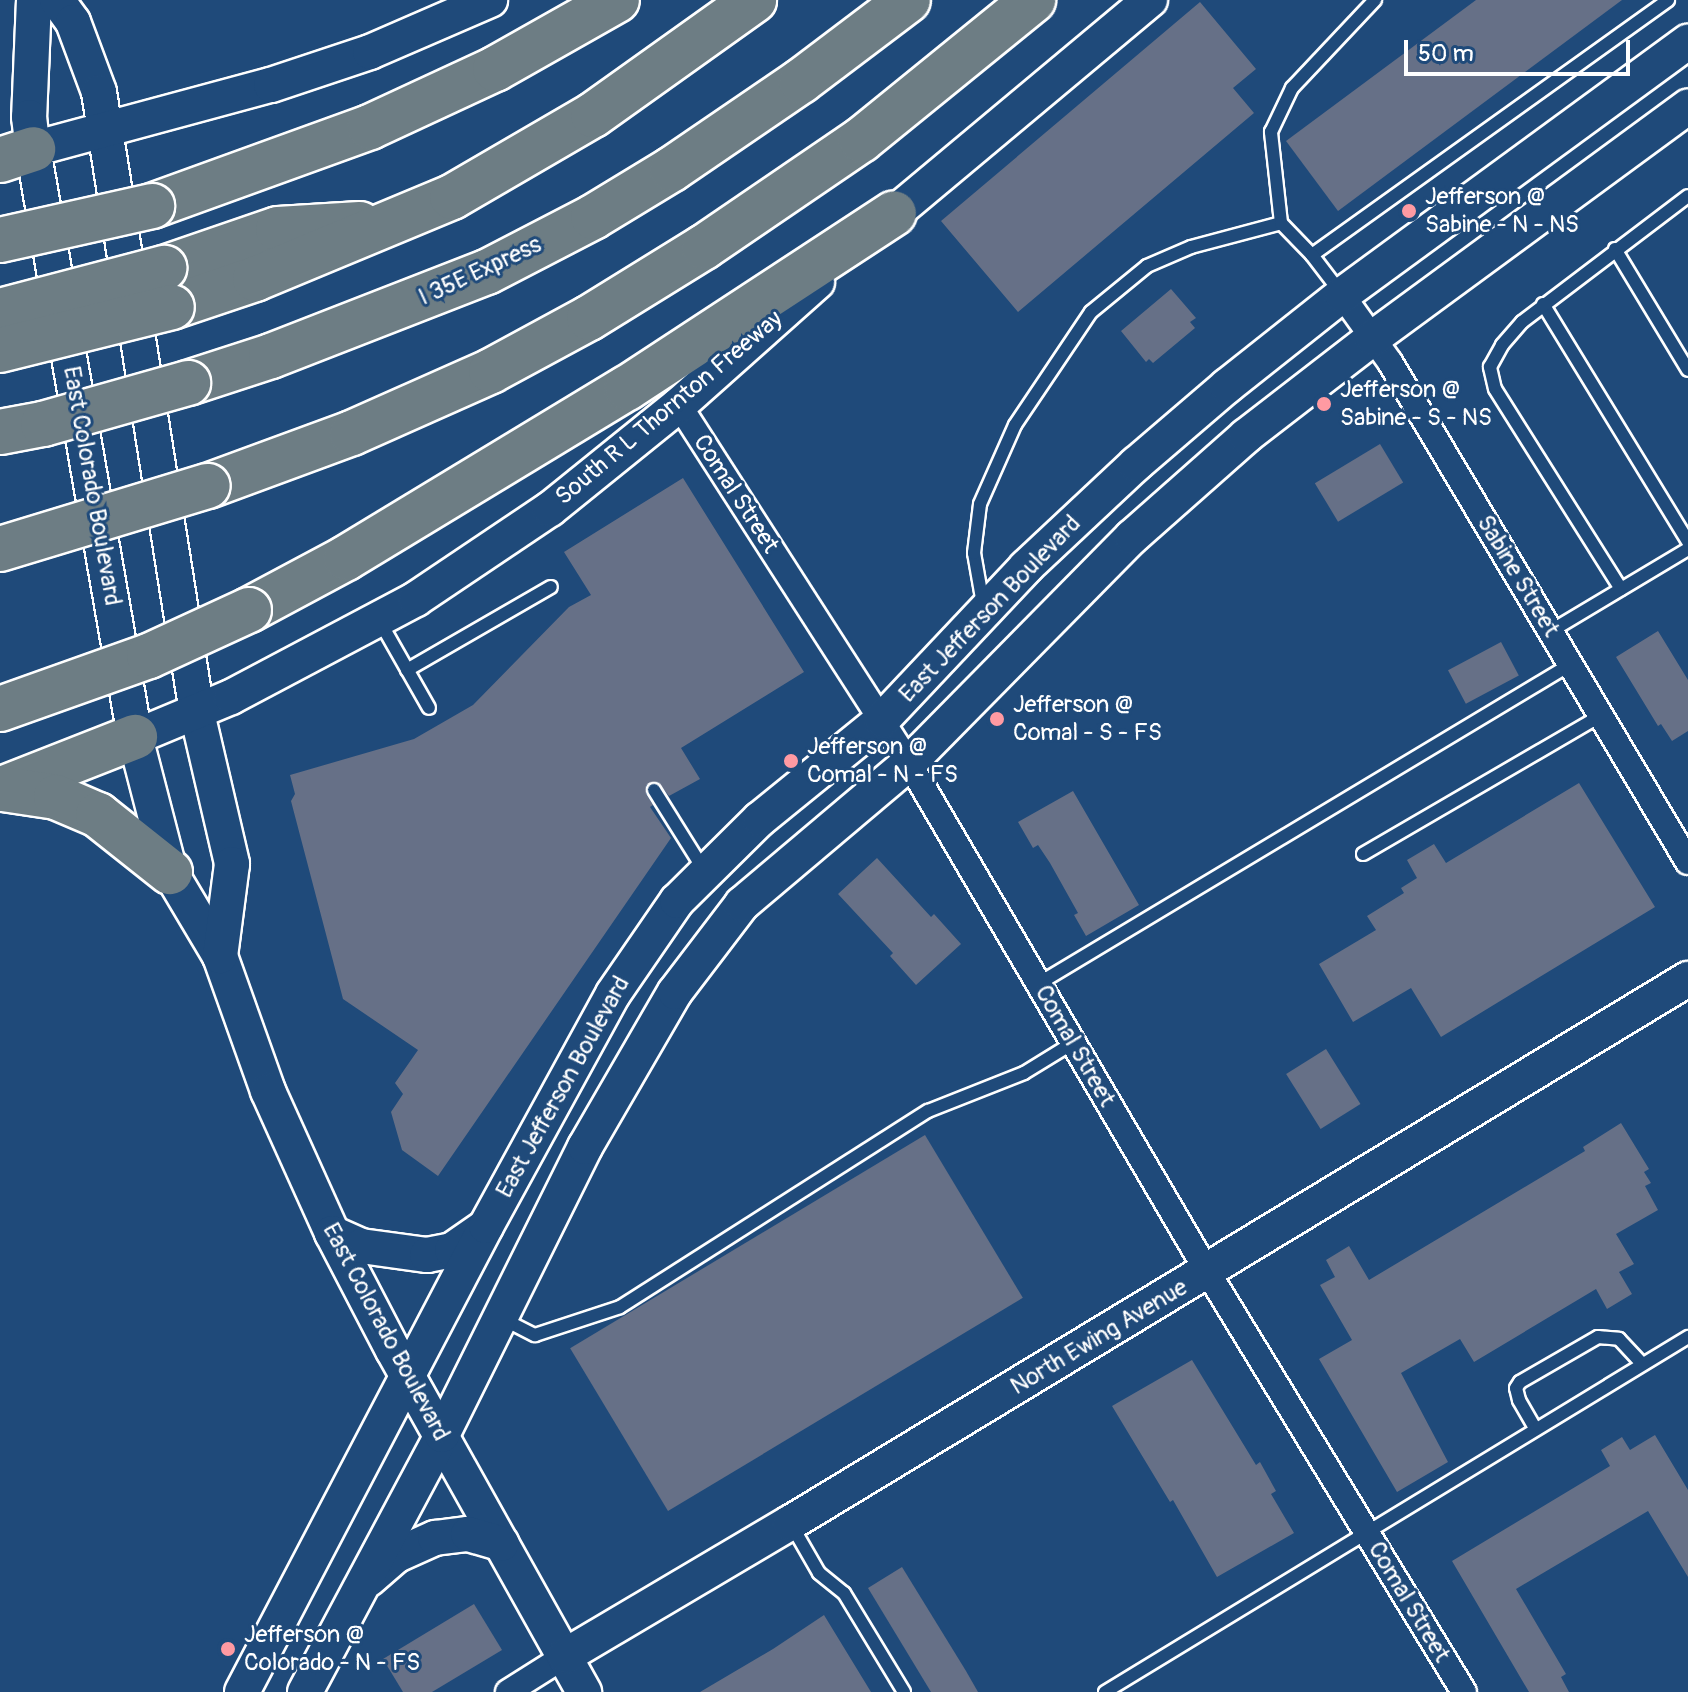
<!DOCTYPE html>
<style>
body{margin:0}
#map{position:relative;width:1688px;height:1692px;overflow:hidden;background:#1f4a7a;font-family:Pangolin,sans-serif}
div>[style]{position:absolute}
.building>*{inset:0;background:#667087;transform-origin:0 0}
.roads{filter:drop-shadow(2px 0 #fff) drop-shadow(-2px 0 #fff) drop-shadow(0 2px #fff) drop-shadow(0 -2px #fff)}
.lane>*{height:12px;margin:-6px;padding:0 6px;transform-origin:6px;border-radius:6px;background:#1f4a7a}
.street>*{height:24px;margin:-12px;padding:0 12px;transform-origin:12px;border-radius:12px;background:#1f4a7a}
.secondary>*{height:34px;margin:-17px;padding:0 17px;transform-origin:17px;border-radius:17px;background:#1f4a7a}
.highway>*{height:44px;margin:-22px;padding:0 22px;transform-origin:22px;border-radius:22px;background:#6d7d84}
.bridges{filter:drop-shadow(2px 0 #fff) drop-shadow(-2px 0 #fff) drop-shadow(0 2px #fff) drop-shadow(0 -2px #fff)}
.highway-bridge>*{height:44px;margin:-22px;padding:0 22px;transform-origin:22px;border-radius:22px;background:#6d7d84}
.dots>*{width:22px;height:22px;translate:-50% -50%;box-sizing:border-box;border:4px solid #1f4a7a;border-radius:50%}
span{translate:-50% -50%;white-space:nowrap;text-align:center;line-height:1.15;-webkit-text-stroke:6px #1f4a7a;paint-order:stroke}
.poi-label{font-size:24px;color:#fff}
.left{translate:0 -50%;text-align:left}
.street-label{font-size:24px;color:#fff}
.scale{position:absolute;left:1404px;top:40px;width:226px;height:36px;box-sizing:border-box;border:4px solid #fff;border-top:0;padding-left:10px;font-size:24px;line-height:28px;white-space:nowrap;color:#fff;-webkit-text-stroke:6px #1f4a7a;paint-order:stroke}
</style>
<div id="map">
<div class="building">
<div style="clip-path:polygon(1476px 0,1622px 0,1338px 211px,1286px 141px)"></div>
<div style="clip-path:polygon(1200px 2px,1256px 69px,1233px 88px,1254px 113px,1018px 312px,941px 221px)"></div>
<div style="clip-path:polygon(1171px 289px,1196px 318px,1190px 322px,1195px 328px,1153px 363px,1149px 359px,1146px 362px,1121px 331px)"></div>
<div style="left:1380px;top:444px;width:45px;height:76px;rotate:59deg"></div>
<div style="clip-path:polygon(683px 478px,804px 672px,681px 748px,700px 779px,669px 796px,658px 782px,646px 785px,646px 794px,653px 805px,650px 807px,671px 838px,438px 1176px,402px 1150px,391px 1112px,403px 1094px,395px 1083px,418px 1050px,343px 999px,291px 801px,295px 794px,290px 775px,414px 739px,473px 705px,569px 607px,591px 595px,564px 552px)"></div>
<div style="clip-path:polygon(1658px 631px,1688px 680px,1688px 731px,1672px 741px,1661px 724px,1658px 726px,1616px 657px)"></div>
<div style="left:1501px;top:642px;width:38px;height:60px;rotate:62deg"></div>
<div style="clip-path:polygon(1579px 783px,1655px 907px,1441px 1037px,1411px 988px,1353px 1022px,1319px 964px,1376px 930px,1367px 916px,1404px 893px,1401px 888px,1417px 878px,1407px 860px,1434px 844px,1446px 863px)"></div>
<div style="clip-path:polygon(1073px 791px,1139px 905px,1086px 936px,1074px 915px,1078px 913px,1050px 863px,1038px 845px,1033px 848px,1018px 822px)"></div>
<div style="clip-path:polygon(877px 858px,931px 917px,934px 914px,961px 944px,916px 985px,890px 956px,893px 953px,838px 894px)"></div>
<div style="left:1326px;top:1049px;width:65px;height:47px;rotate:58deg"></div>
<div style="clip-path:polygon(1621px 1123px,1649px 1169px,1644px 1172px,1651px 1183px,1645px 1186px,1658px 1210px,1616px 1234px,1634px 1264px,1619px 1272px,1632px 1294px,1607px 1309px,1596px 1289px,1474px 1362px,1460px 1339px,1401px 1373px,1448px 1462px,1397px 1492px,1319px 1359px,1352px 1340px,1320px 1285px,1335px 1277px,1326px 1260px,1349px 1246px,1369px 1280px,1585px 1151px,1583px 1147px)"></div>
<div style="left:925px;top:1135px;width:190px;height:414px;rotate:59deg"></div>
<div style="clip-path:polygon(1192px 1360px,1256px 1465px,1260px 1462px,1276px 1491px,1271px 1494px,1294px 1533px,1217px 1577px,1173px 1500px,1170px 1502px,1112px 1406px)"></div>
<div style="clip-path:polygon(1655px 1435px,1688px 1490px,1688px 1577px,1648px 1511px,1516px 1589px,1566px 1674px,1561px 1677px,1569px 1692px,1529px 1692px,1452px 1561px,1610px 1466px,1601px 1450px,1622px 1437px,1630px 1450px)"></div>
<div style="clip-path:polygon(902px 1567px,966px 1671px,978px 1692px,931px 1692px,868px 1588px)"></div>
<div style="clip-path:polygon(474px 1604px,502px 1650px,432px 1692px,403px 1692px,383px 1659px)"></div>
<div style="clip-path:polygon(824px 1615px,871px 1692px,700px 1692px,773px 1649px)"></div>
</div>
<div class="roads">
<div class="lane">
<div style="left:1281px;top:223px;width:92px;rotate:-96.3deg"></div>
<div style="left:1271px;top:132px;width:49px;rotate:-64.5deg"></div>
<div style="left:1292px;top:88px;width:121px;rotate:-46.7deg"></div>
<div style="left:1615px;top:249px;width:141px;rotate:58.9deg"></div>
<div style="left:1312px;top:255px;width:438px;rotate:-35.6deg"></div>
<div style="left:1543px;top:304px;width:279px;rotate:58.6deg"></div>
<div style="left:1621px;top:589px;width:236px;rotate:-122.2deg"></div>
<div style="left:1495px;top:389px;width:23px;rotate:-103deg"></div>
<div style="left:1490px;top:367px;width:25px;rotate:-61deg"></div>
<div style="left:1502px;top:345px;width:30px;rotate:-49deg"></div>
<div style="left:1522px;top:322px;width:208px;rotate:-37.2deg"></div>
<div style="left:983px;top:604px;width:52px;rotate:-100deg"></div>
<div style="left:974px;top:553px;width:49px;rotate:-83deg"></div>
<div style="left:980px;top:504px;width:86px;rotate:-66.1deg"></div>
<div style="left:1015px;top:425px;width:136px;rotate:-56.1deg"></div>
<div style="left:1091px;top:312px;width:72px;rotate:-39.4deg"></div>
<div style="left:1147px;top:266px;width:48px;rotate:-23.4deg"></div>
<div style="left:1191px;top:247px;width:93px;rotate:-14.9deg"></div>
<div style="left:1281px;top:223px;width:45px;rotate:45.9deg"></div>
<div style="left:1312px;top:255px;width:48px;rotate:52.7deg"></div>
<div style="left:379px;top:620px;width:101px;rotate:60.4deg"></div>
<div style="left:1551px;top:631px;width:160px;rotate:-30.9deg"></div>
<div style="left:407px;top:670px;width:166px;rotate:-30deg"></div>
<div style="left:654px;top:790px;width:94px;rotate:58deg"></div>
<div style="left:1363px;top:854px;width:276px;rotate:-30.2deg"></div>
<div style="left:1038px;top:984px;width:622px;rotate:-30.98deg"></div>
<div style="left:503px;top:1319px;width:36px;rotate:27deg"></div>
<div style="left:535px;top:1335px;width:89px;rotate:-18.2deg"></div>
<div style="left:620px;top:1307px;width:365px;rotate:-32.5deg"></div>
<div style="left:928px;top:1111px;width:103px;rotate:-21.6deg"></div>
<div style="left:1024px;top:1073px;width:57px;rotate:-31.5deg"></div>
<div style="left:1535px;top:1428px;width:32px;rotate:-120deg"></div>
<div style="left:1519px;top:1400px;width:12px;rotate:-104deg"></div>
<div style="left:1516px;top:1388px;width:7px;rotate:-56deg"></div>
<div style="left:1520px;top:1382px;width:90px;rotate:-30deg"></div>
<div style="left:1598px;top:1337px;width:21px;rotate:5deg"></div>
<div style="left:1619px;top:1339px;width:34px;rotate:47deg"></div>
<div style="left:792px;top:1526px;width:54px;rotate:60.1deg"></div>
<div style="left:819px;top:1573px;width:32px;rotate:39deg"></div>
<div style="left:844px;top:1593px;width:116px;rotate:58.8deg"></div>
<div style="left:1105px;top:1692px;width:683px;rotate:-31.34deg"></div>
</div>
<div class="street">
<div style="left:1342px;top:295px;width:82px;rotate:54.4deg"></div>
<div style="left:1390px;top:362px;width:582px;rotate:59.21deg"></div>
<div style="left:679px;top:405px;width:426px;rotate:57.3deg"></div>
<div style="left:909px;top:763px;width:589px;rotate:59.6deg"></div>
<div style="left:1207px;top:1271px;width:493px;rotate:58.6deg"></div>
<div style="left:508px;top:1692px;width:67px;rotate:-32.3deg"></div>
</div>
<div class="secondary">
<div style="left:34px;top:0;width:117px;rotate:92.4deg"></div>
<div style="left:29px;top:117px;width:32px;rotate:83deg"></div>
<div style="left:33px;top:149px;width:597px;rotate:80.16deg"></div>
<div style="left:135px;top:737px;width:139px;rotate:75.5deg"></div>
<div style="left:170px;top:872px;width:98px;rotate:59.2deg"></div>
<div style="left:220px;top:956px;width:143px;rotate:70.4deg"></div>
<div style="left:268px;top:1091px;width:156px;rotate:65.7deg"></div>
<div style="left:332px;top:1233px;width:132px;rotate:62.5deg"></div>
<div style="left:393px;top:1350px;width:392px;rotate:60.8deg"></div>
<div style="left:57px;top:0;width:27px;rotate:54deg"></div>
<div style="left:73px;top:22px;width:75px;rotate:69.6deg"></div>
<div style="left:99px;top:92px;width:629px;rotate:81.03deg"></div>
<div style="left:197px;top:713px;width:155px;rotate:76.9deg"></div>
<div style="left:232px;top:864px;width:93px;rotate:97.4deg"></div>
<div style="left:33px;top:149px;width:246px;rotate:-15.1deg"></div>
<div style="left:271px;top:85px;width:104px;rotate:-18.4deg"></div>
<div style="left:370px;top:52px;width:131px;rotate:-23.4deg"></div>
<div style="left:877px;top:228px;width:356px;rotate:-39.9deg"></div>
<div style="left:135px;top:737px;width:104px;rotate:-22.6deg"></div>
<div style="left:231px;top:697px;width:209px;rotate:-27.9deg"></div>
<div style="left:416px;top:599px;width:161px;rotate:-33.9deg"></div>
<div style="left:550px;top:509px;width:166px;rotate:-38.9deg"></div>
<div style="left:679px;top:405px;width:185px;rotate:-41.7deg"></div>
<div style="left:332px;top:1233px;width:32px;rotate:24deg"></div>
<div style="left:361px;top:1246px;width:67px;rotate:7.8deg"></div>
<div style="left:427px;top:1255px;width:25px;rotate:-11deg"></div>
<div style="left:452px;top:1250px;width:40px;rotate:-34.9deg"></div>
<div style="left:369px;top:1579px;width:37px;rotate:-41deg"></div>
<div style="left:397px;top:1555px;width:42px;rotate:-24.1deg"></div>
<div style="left:435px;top:1538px;width:33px;rotate:-7deg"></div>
<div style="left:468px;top:1534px;width:35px;rotate:16deg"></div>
<div style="left:565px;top:1656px;width:261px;rotate:-30.6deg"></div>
<div style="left:790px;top:1523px;width:1050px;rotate:-31.21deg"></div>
<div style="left:242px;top:1692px;width:526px;rotate:-62.36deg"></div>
<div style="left:486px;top:1226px;width:264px;rotate:-61.3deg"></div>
<div style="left:613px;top:994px;width:113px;rotate:-55.5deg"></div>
<div style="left:677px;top:901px;width:117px;rotate:-44.7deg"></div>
<div style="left:760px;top:819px;width:157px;rotate:-39.1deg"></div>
<div style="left:882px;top:720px;width:210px;rotate:-46.7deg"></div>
<div style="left:1026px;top:567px;width:151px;rotate:-43.1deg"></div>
<div style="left:1136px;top:464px;width:120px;rotate:-40.6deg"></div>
<div style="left:1227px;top:386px;width:147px;rotate:-38.4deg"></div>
<div style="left:1342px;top:295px;width:429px;rotate:-36.2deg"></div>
<div style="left:305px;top:1692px;width:291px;rotate:-61.9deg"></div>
<div style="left:442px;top:1435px;width:322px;rotate:-63.6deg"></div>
<div style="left:585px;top:1147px;width:179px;rotate:-59.9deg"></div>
<div style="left:675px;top:992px;width:111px;rotate:-52.7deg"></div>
<div style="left:742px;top:904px;width:219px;rotate:-40.2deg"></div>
<div style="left:909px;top:763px;width:317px;rotate:-45.4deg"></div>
<div style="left:1132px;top:537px;width:152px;rotate:-41.5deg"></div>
<div style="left:1246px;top:436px;width:160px;rotate:-37.7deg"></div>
<div style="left:1373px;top:338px;width:391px;rotate:-36.3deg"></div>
</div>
<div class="highway">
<div style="left:0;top:160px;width:35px;rotate:-18deg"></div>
<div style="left:152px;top:206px;width:232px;rotate:-19.9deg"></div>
<div style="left:370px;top:127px;width:138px;rotate:-24.9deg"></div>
<div style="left:495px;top:69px;width:140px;rotate:-29.5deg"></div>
<div style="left:164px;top:268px;width:120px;rotate:-18.9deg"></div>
<div style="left:278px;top:229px;width:82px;rotate:-3.5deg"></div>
<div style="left:172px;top:307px;width:88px;rotate:-18.6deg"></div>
<div style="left:255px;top:279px;width:213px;rotate:-22.6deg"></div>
<div style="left:452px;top:197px;width:163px;rotate:-30.2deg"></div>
<div style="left:593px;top:115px;width:198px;rotate:-35.5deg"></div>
<div style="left:188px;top:383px;width:87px;rotate:-18deg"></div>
<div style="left:271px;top:356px;width:232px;rotate:-21.3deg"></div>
<div style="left:487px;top:272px;width:119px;rotate:-27.4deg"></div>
<div style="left:593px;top:217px;width:92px;rotate:-31.3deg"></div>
<div style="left:672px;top:169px;width:156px;rotate:-34.3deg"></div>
<div style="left:801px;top:81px;width:134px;rotate:-37.1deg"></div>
<div style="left:208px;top:486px;width:153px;rotate:-20.2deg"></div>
<div style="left:352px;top:433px;width:152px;rotate:-24deg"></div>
<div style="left:491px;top:371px;width:111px;rotate:-28.4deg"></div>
<div style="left:589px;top:318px;width:135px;rotate:-31.7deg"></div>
<div style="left:704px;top:247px;width:190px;rotate:-34.3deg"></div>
<div style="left:861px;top:140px;width:222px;rotate:-39.1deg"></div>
<div style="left:249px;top:610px;width:110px;rotate:-28.2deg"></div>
<div style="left:346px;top:558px;width:328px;rotate:-31.2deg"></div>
<div style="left:627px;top:388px;width:319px;rotate:-33.2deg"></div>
<div style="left:2px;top:789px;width:143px;rotate:-21.4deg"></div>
<div style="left:3px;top:789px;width:54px;rotate:8.6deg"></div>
<div style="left:56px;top:797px;width:46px;rotate:23.2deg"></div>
<div style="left:98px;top:815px;width:92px;rotate:38.4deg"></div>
</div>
</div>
<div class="bridges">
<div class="highway-bridge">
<div style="left:0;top:240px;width:156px;rotate:-12.6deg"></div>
<div style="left:0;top:311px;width:170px;rotate:-14.7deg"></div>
<div style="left:0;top:350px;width:177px;rotate:-14deg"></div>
<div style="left:0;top:432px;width:44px;rotate:-10.5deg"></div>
<div style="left:43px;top:424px;width:151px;rotate:-15.8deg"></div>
<div style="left:0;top:549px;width:217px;rotate:-16.9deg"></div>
<div style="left:0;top:709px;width:158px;rotate:-19.6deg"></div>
<div style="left:149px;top:656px;width:110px;rotate:-24.7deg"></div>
</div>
</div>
<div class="dots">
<div style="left:1409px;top:211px;background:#ff9aa2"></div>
<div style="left:1324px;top:404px;background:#ff9aa2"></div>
<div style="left:997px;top:719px;background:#ff9aa2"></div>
<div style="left:791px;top:761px;background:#ff9aa2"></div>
<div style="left:228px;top:1649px;background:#ff9aa2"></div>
</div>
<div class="poi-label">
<span class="left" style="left:1425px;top:211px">Jefferson @<br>Sabine - N - NS</span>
<span class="left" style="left:1340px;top:404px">Jefferson @<br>Sabine - S - NS</span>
<span class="left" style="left:1013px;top:719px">Jefferson @<br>Comal - S - FS</span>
<span class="left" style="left:807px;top:761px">Jefferson @<br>Comal - N - FS</span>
<span class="left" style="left:244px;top:1649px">Jefferson @<br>Colorado - N - FS</span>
</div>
<div class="street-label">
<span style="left:480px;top:271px;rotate:-25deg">I 35E Express</span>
<span style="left:669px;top:408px;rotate:-40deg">South R L Thornton Freeway</span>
<span style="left:92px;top:486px;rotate:80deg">East Colorado Boulevard</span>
<span style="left:736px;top:494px;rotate:57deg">Comal Street</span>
<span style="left:1518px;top:576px;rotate:59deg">Sabine Street</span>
<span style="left:990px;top:609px;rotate:-46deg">East Jefferson Boulevard</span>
<span style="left:1075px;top:1046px;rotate:60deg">Comal Street</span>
<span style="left:563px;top:1087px;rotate:-61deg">East Jefferson Boulevard</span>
<span style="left:386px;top:1332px;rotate:62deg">East Colorado Boulevard</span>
<span style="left:1099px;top:1337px;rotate:-31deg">North Ewing Avenue</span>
<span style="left:1409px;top:1602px;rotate:59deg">Comal Street</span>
</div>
<div class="scale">50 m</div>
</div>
